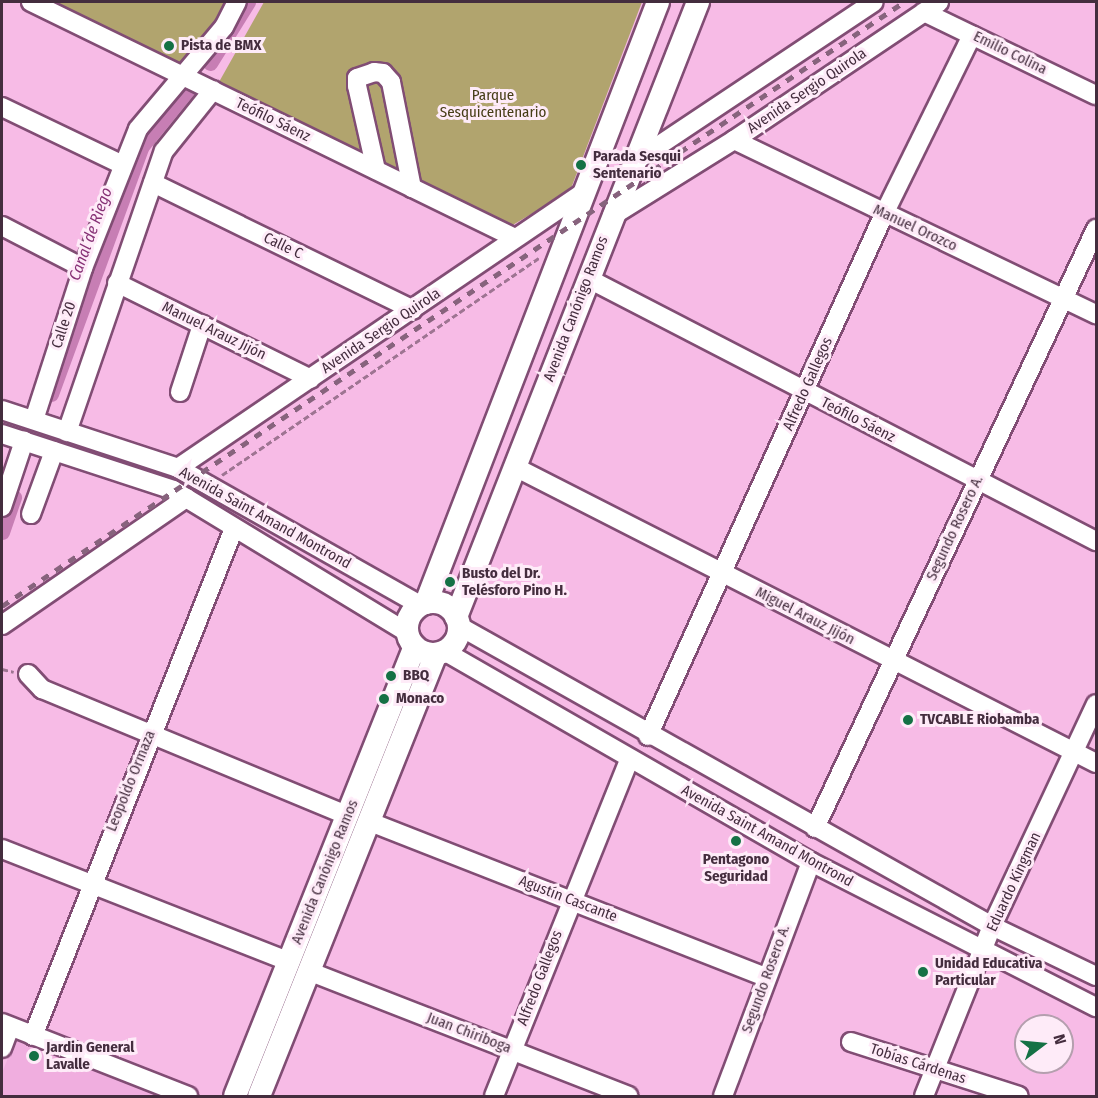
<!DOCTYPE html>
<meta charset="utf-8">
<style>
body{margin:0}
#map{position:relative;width:1098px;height:1098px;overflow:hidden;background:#f7bbe6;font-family:"Fira Sans Condensed",sans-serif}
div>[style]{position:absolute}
.built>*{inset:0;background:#f0aedf}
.green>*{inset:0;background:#b1a46e}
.canal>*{height:15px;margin:-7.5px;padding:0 7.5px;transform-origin:7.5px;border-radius:7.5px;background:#c77eb4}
.path>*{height:3px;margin-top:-1.5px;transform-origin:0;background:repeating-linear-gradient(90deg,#9e7492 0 6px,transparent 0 9px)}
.roads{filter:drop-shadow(2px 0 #814d74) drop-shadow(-2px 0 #814d74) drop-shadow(0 2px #814d74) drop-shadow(0 -2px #814d74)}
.minor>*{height:18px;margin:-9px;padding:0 9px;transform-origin:9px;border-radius:9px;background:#fff}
.major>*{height:22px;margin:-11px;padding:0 11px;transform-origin:11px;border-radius:11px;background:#fff}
.major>.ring{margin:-11px;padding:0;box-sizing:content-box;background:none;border:22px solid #fff;border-radius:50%}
.rail>*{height:4.5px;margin-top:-2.25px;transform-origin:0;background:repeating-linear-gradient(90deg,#87637d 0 8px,transparent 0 16px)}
.dots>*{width:16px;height:16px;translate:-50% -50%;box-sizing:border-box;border:3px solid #feebf8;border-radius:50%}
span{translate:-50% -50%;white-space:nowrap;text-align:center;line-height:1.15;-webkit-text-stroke:6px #feebf8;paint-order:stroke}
.poi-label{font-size:15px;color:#442d3e;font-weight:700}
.left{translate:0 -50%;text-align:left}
.street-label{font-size:15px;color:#442d3e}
.park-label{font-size:15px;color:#463d16}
.water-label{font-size:16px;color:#863175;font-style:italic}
.frame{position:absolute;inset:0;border:3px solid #442d3e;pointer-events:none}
.north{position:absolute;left:1014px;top:1014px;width:60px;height:60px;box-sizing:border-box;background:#feebf8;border:2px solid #b49fae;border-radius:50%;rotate:74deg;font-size:16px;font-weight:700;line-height:24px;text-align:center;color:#442d3e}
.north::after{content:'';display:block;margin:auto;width:21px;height:27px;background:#157145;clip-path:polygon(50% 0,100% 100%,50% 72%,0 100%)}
</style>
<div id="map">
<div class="built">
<div style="clip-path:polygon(16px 1038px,161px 1096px,2px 1096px,2px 1073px)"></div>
</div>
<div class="green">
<div style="clip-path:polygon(46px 2px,230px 2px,219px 23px,183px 68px)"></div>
<div style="clip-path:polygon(264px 2px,642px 2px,570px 191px,511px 226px,219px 82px)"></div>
</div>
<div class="canal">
<div style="left:210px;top:63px;width:72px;rotate:-58.1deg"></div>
<div style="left:51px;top:394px;width:264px;rotate:-69.9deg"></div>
<div style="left:142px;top:146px;width:81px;rotate:-51deg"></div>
<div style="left:2px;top:532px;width:37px;rotate:-71deg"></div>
</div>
<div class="path">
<div style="left:222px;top:475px;width:384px;rotate:-34.4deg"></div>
<div style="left:2px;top:669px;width:12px;rotate:14deg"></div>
</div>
<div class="roads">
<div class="minor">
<div style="left:31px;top:2px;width:538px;rotate:25.99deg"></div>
<div style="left:924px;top:12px;width:191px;rotate:25.8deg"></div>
<div style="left:2px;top:107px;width:132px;rotate:25.6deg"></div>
<div style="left:734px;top:140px;width:402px;rotate:25.7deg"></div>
<div style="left:634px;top:162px;width:288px;rotate:-33.7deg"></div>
<div style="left:376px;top:170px;width:86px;rotate:-102.7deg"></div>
<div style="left:357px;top:86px;width:8px;rotate:-90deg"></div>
<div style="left:357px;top:78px;width:18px;rotate:-19deg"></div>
<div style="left:374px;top:72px;width:9px;rotate:6deg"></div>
<div style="left:383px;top:73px;width:12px;rotate:48deg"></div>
<div style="left:391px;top:82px;width:108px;rotate:78.8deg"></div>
<div style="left:153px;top:183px;width:289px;rotate:26deg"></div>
<div style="left:612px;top:216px;width:144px;rotate:-31.9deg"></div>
<div style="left:734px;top:140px;width:247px;rotate:-33.9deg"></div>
<div style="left:2px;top:226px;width:91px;rotate:27.4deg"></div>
<div style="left:589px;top:279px;width:571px;rotate:27.33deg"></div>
<div style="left:117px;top:283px;width:216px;rotate:26.3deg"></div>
<div style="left:180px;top:392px;width:71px;rotate:-71.8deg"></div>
<div style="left:2px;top:410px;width:185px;rotate:18.2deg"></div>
<div style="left:178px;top:468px;width:278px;rotate:29.5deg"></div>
<div style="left:34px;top:420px;width:160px;rotate:-72.1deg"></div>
<div style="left:83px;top:268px;width:149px;rotate:-68.4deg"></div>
<div style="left:138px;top:129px;width:133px;rotate:-49.9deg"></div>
<div style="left:224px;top:27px;width:28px;rotate:-63deg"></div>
<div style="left:67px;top:432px;width:297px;rotate:-71deg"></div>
<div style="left:164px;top:151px;width:78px;rotate:-51.2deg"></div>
<div style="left:2px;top:434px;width:180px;rotate:18.1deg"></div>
<div style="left:173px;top:490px;width:274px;rotate:31.3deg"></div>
<div style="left:515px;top:467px;width:652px;rotate:27deg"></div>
<div style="left:178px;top:468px;width:490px;rotate:-34.2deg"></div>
<div style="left:2px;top:507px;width:70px;rotate:-71.6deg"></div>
<div style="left:31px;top:514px;width:67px;rotate:-69.9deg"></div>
<div style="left:2px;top:625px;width:224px;rotate:-34.6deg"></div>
<div style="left:459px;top:626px;width:612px;rotate:29.37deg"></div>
<div style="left:992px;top:926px;width:115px;rotate:25.7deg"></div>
<div style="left:444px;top:651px;width:423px;rotate:29.9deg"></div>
<div style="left:811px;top:862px;width:320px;rotate:27deg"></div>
<div style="left:28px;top:674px;width:21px;rotate:47deg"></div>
<div style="left:42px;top:689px;width:331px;rotate:22.5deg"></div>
<div style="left:648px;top:736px;width:573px;rotate:-65.67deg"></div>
<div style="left:884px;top:214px;width:199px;rotate:-63.8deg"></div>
<div style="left:370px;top:822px;width:425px;rotate:21.4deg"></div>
<div style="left:815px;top:828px;width:662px;rotate:-64.87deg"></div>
<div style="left:2px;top:849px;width:309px;rotate:21.4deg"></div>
<div style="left:308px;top:971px;width:344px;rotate:21.3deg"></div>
<div style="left:2px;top:1023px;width:200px;rotate:21.4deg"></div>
<div style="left:33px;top:1036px;width:546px;rotate:-68.41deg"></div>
<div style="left:851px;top:1042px;width:176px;rotate:17.8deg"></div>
<div style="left:2px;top:1048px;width:22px;rotate:-69deg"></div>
<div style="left:494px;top:1096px;width:362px;rotate:-68.1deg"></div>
<div style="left:723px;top:1096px;width:250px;rotate:-69.4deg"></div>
<div style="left:924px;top:1096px;width:183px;rotate:-68.2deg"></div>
<div style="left:992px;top:926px;width:245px;rotate:-64.9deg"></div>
</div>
<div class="major">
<div class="ring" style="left:407px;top:602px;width:30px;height:30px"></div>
<div style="left:426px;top:603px;width:644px;rotate:-68.89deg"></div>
<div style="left:456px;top:617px;width:661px;rotate:-68.52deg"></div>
<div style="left:235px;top:1096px;width:484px;rotate:-68.2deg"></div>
<div style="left:259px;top:1096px;width:476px;rotate:-68.2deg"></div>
</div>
</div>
<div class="rail">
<div style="left:2px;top:606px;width:1086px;rotate:-33.81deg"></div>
</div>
<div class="dots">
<div style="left:169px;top:46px;background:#157145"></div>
<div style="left:581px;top:165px;background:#157145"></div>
<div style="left:450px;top:582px;background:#157145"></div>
<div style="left:391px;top:676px;background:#157145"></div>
<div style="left:384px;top:699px;background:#157145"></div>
<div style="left:908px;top:720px;background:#157145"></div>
<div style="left:736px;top:841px;background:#157145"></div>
<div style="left:923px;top:972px;background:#157145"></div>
<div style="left:34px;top:1056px;background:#157145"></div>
</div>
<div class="poi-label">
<span class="left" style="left:181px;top:46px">Pista de BMX</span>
<span class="left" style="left:593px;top:165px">Parada Sesqui<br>Sentenario</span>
<span class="left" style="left:462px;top:582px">Busto del Dr.<br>Telésforo Pino H.</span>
<span class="left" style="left:403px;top:676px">BBQ</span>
<span class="left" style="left:396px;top:699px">Monaco</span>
<span class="left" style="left:920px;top:720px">TVCABLE Riobamba</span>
<span style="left:736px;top:868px">Pentagono<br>Seguridad</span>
<span class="left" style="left:935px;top:972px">Unidad Educativa<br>Particular</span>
<span class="left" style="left:46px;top:1056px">Jardin General<br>Lavalle</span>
</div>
<div class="street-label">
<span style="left:1010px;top:53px;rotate:26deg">Emilio Colina</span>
<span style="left:807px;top:91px;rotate:-34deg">Avenida Sergio Quirola</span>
<span style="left:273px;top:120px;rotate:26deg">Teófilo Sáenz</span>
<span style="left:915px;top:228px;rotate:25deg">Manuel Orozco</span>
<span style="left:283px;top:246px;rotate:26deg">Calle C</span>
<span style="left:576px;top:309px;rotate:-69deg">Avenida Canónigo Ramos</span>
<span style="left:64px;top:325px;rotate:-72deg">Calle 20</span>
<span style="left:214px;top:331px;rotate:26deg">Manuel Arauz Jijón</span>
<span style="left:381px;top:331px;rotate:-34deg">Avenida Sergio Quirola</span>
<span style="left:808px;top:384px;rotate:-66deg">Alfredo Gallegos</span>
<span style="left:858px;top:420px;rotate:27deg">Teófilo Sáenz</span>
<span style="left:265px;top:518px;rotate:29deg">Avenida Saint Amand Montrond</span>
<span style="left:955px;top:528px;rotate:-65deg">Segundo Rosero A.</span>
<span style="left:805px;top:616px;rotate:27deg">Miguel Arauz Jijón</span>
<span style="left:131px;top:781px;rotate:-68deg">Leopoldo Ormaza</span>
<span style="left:767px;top:836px;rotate:29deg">Avenida Saint Amand Montrond</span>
<span style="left:325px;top:872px;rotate:-68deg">Avenida Canónigo Ramos</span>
<span style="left:1014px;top:882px;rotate:-65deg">Eduardo Kingman</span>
<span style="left:568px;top:899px;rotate:21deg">Agustín Cascante</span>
<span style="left:540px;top:978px;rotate:-69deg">Alfredo Gallegos</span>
<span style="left:766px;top:979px;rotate:-70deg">Segundo Rosero A.</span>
<span style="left:469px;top:1033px;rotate:21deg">Juan Chiriboga</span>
<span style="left:918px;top:1064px;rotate:18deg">Tobías Cárdenas</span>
</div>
<div class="park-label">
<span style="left:493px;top:104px">Parque<br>Sesquicentenario</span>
</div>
<div class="water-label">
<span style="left:91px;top:234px;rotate:-70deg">Canal de Riego</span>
</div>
<div class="frame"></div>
<div class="north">N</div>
</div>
